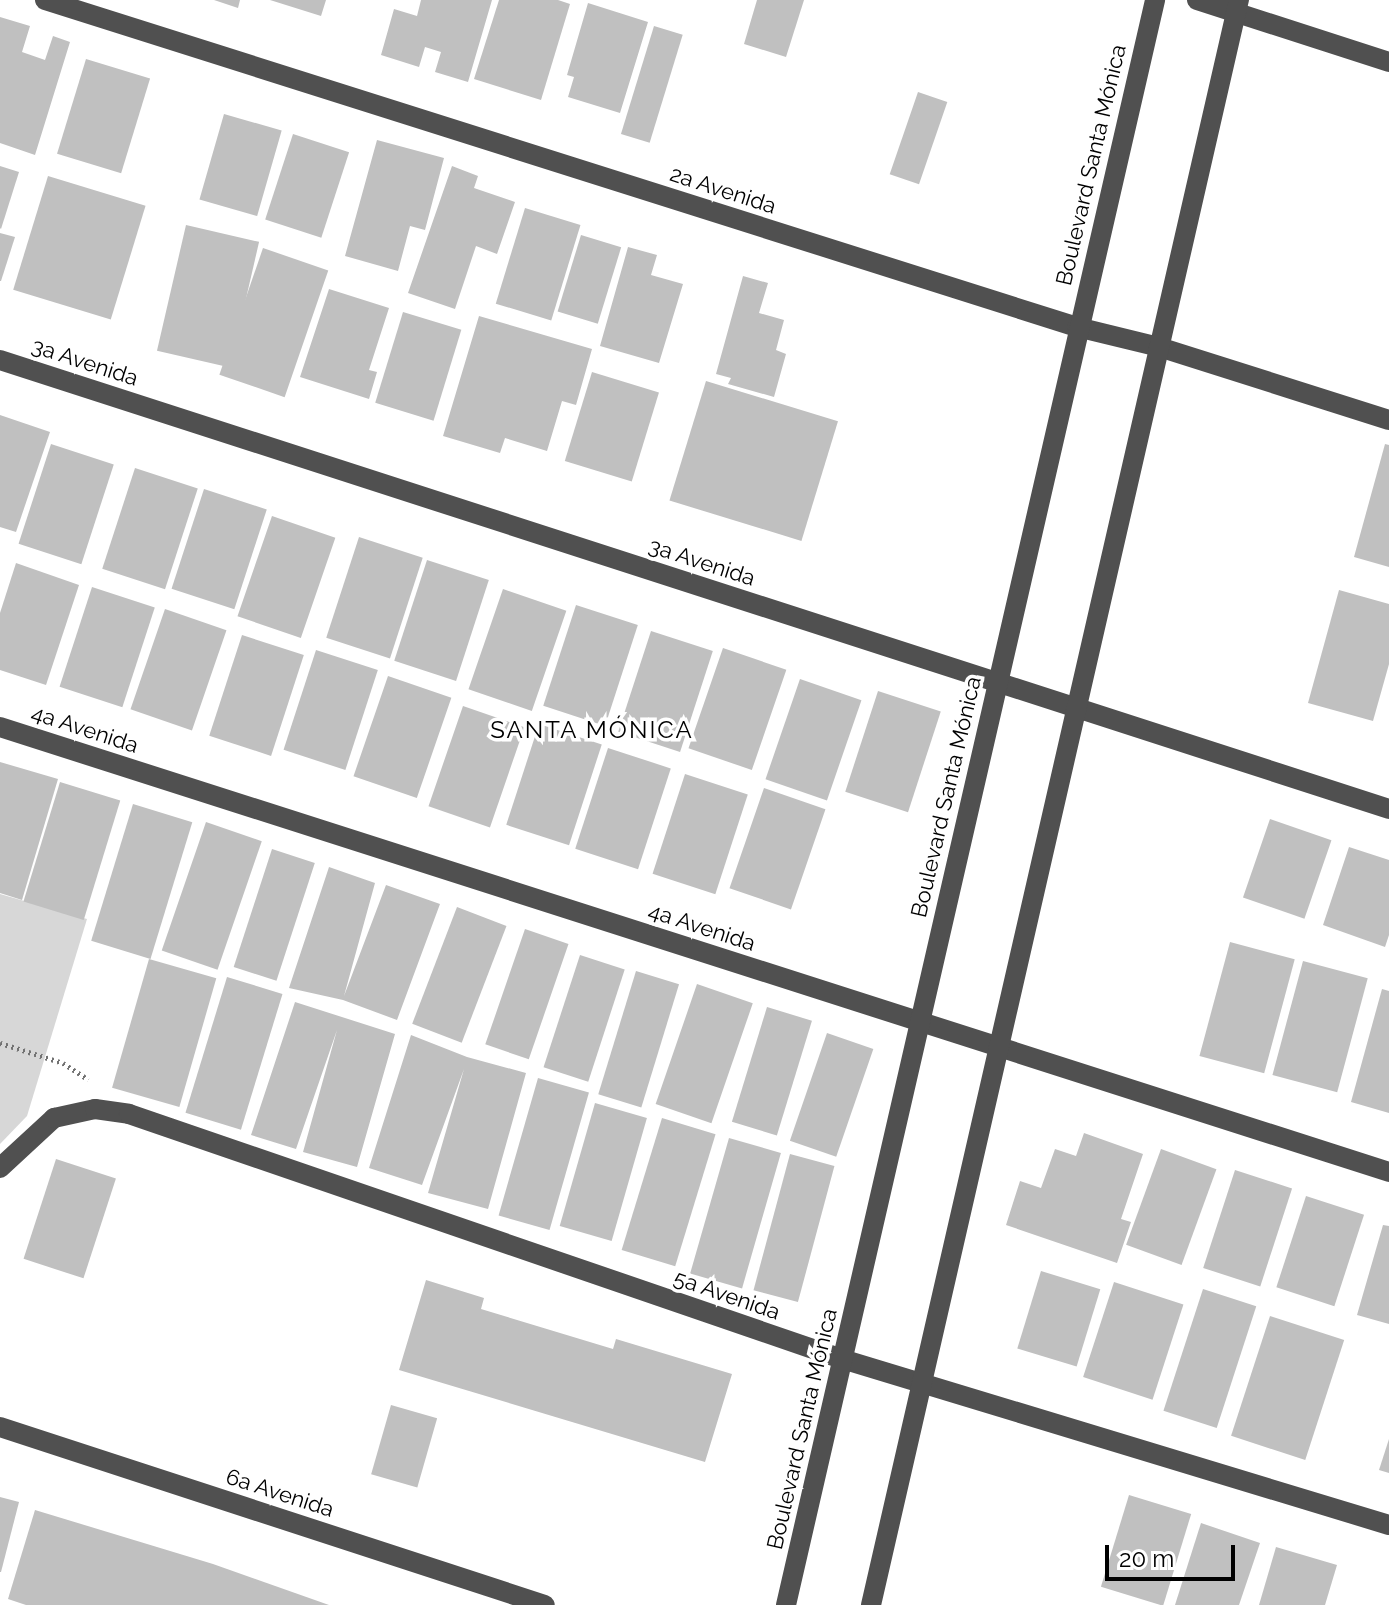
<!DOCTYPE html>
<meta charset="utf-8">
<style>
body{margin:0}
#map{position:relative;width:1389px;height:1605px;overflow:hidden;background:#fff;font-family:Raleway,sans-serif}
div>[style]{position:absolute}
.green>*{inset:0;background:#d7d7d7}
.building>*{inset:0;background:#c0c0c0;transform-origin:0 0}
.path>*{height:5px;margin-top:-2.5px;transform-origin:0;background:repeating-linear-gradient(90deg,#727272 0 2px,transparent 0 6px)}
.minor>*{height:20px;margin:-10px;padding:0 10px;transform-origin:10px;border-radius:10px;background:#505050}
span{translate:-50% -50%;white-space:nowrap;text-align:center;line-height:1.15;-webkit-text-stroke:7px #fff;paint-order:stroke}
.street-label{font-size:22px;color:#000}
.neighbourhood-label{font-size:24px;color:#000;letter-spacing:2px}
.scale{position:absolute;left:1105px;top:1545px;width:130px;height:36px;box-sizing:border-box;border:4px solid #000;border-top:0;padding-left:10px;font-size:24px;line-height:28px;white-space:nowrap;color:#000;-webkit-text-stroke:6px #fff;paint-order:stroke}
</style>
<div id="map">
<div class="green">
<div style="clip-path:polygon(0 894px,87px 919px,27px 1116px,0 1144px)"></div>
</div>
<div class="building">
<div style="clip-path:polygon(214px 0,240px 0,238px 8px)"></div>
<div style="clip-path:polygon(270px 0,326px 0,321px 16px)"></div>
<div style="clip-path:polygon(421px 0,492px 0,468px 82px,435px 72px,441px 52px,425px 47px,419px 67px,381px 55px,394px 9px,417px 16px)"></div>
<div style="clip-path:polygon(499px 0,558px 0,570px 4px,541px 100px,474px 79px)"></div>
<div style="clip-path:polygon(757px 0,804px 0,786px 57px,744px 44px)"></div>
<div style="clip-path:polygon(588px 3px,648px 22px,620px 113px,568px 97px,574px 77px,567px 75px)"></div>
<div style="clip-path:polygon(0 17px,30px 26px,22px 52px,45px 60px,53px 36px,70px 42px,35px 155px,0 143px)"></div>
<div style="left:654px;top:26px;width:30px;height:113px;rotate:17deg"></div>
<div style="left:86px;top:59px;width:67px;height:99px;rotate:17deg"></div>
<div style="left:918px;top:92px;width:31px;height:87px;rotate:19deg"></div>
<div style="left:224px;top:114px;width:60px;height:89px;rotate:16deg"></div>
<div style="left:293px;top:134px;width:59px;height:90px;rotate:18deg"></div>
<div style="clip-path:polygon(377px 140px,444px 158px,425px 230px,410px 226px,398px 271px,345px 256px)"></div>
<div style="clip-path:polygon(0 166px,19px 172px,1px 229px,0 228px)"></div>
<div style="clip-path:polygon(452px 166px,478px 176px,474px 188px,515px 202px,497px 254px,476px 246px,455px 309px,408px 293px)"></div>
<div style="left:48px;top:176px;width:102px;height:119px;rotate:17deg"></div>
<div style="left:525px;top:208px;width:58px;height:100px;rotate:17deg"></div>
<div style="left:186px;top:225px;width:75px;height:129px;rotate:13deg"></div>
<div style="clip-path:polygon(0 233px,15px 237px,1px 281px,0 281px)"></div>
<div style="left:581px;top:235px;width:42px;height:80px;rotate:17deg"></div>
<div style="clip-path:polygon(628px 247px,657px 255px,651px 275px,683px 284px,659px 363px,600px 346px)"></div>
<div style="left:263px;top:248px;width:69px;height:134px;rotate:19deg"></div>
<div style="clip-path:polygon(743px 276px,768px 283px,759px 313px,784px 320px,776px 350px,786px 354px,774px 397px,728px 384px,731px 378px,716px 374px)"></div>
<div style="clip-path:polygon(329px 289px,389px 308px,369px 370px,377px 372px,369px 399px,300px 377px)"></div>
<div style="left:403px;top:312px;width:61px;height:95px;rotate:17deg"></div>
<div style="clip-path:polygon(479px 316px,592px 349px,576px 405px,562px 401px,547px 451px,505px 438px,500px 453px,443px 436px)"></div>
<div style="left:592px;top:372px;width:70px;height:93px;rotate:17deg"></div>
<div style="left:706px;top:381px;width:138px;height:125px;rotate:17deg"></div>
<div style="clip-path:polygon(0 415px,50px 432px,16px 532px,0 527px)"></div>
<div style="left:51px;top:444px;width:66px;height:105px;rotate:18deg"></div>
<div style="clip-path:polygon(1385px 444px,1389px 445px,1389px 567px,1354px 557px)"></div>
<div style="left:135px;top:468px;width:66px;height:106px;rotate:18deg"></div>
<div style="left:204px;top:489px;width:66px;height:105px;rotate:18deg"></div>
<div style="left:272px;top:516px;width:67px;height:106px;rotate:19deg"></div>
<div style="left:359px;top:537px;width:67px;height:106px;rotate:18deg"></div>
<div style="left:427px;top:560px;width:65px;height:106px;rotate:18deg"></div>
<div style="clip-path:polygon(16px 563px,79px 585px,46px 685px,0 670px,0 613px)"></div>
<div style="left:92px;top:587px;width:66px;height:105px;rotate:18deg"></div>
<div style="left:503px;top:589px;width:67px;height:106px;rotate:19deg"></div>
<div style="clip-path:polygon(1339px 590px,1389px 604px,1389px 664px,1373px 721px,1308px 703px)"></div>
<div style="left:576px;top:605px;width:65px;height:106px;rotate:18deg"></div>
<div style="left:165px;top:609px;width:65px;height:106px;rotate:19deg"></div>
<div style="left:651px;top:631px;width:65px;height:106px;rotate:18deg"></div>
<div style="left:242px;top:635px;width:65px;height:106px;rotate:18deg"></div>
<div style="left:723px;top:648px;width:67px;height:106px;rotate:19deg"></div>
<div style="left:316px;top:650px;width:65px;height:105px;rotate:18deg"></div>
<div style="left:388px;top:676px;width:67px;height:106px;rotate:19deg"></div>
<div style="left:800px;top:679px;width:65px;height:106px;rotate:19deg"></div>
<div style="left:878px;top:691px;width:66px;height:106px;rotate:18deg"></div>
<div style="left:463px;top:706px;width:65px;height:106px;rotate:19deg"></div>
<div style="left:539px;top:724px;width:66px;height:106px;rotate:18deg"></div>
<div style="left:608px;top:748px;width:66px;height:106px;rotate:18deg"></div>
<div style="clip-path:polygon(0 762px,58px 779px,22px 900px,0 893px)"></div>
<div style="left:685px;top:774px;width:66px;height:105px;rotate:18deg"></div>
<div style="left:60px;top:782px;width:63px;height:125px;rotate:17deg"></div>
<div style="left:764px;top:788px;width:65px;height:106px;rotate:19deg"></div>
<div style="left:133px;top:804px;width:62px;height:143px;rotate:17deg"></div>
<div style="left:1270px;top:819px;width:65px;height:83px;rotate:19deg"></div>
<div style="left:206px;top:822px;width:59px;height:136px;rotate:19deg"></div>
<div style="clip-path:polygon(1349px 847px,1389px 860px,1389px 935px,1385px 947px,1323px 925px)"></div>
<div style="left:272px;top:849px;width:45px;height:124px;rotate:18deg"></div>
<div style="clip-path:polygon(329px 867px,375px 883px,344px 996px,386px 885px,440px 904px,397px 1020px,343px 1000px,289px 988px)"></div>
<div style="left:457px;top:907px;width:53px;height:125px;rotate:21deg"></div>
<div style="left:525px;top:929px;width:46px;height:122px;rotate:19deg"></div>
<div style="left:1230px;top:942px;width:67px;height:118px;rotate:15deg"></div>
<div style="left:580px;top:955px;width:47px;height:118px;rotate:18deg"></div>
<div style="left:149px;top:959px;width:70px;height:134px;rotate:16deg"></div>
<div style="left:1303px;top:961px;width:67px;height:118px;rotate:15deg"></div>
<div style="left:636px;top:971px;width:45px;height:129px;rotate:17deg"></div>
<div style="left:227px;top:977px;width:58px;height:142px;rotate:17deg"></div>
<div style="left:697px;top:984px;width:59px;height:127px;rotate:19deg"></div>
<div style="clip-path:polygon(1382px 989px,1389px 991px,1389px 1113px,1351px 1102px)"></div>
<div style="clip-path:polygon(295px 1002px,395px 1034px,357px 1167px,303px 1152px,337px 1030px,296px 1149px,251px 1135px)"></div>
<div style="left:767px;top:1007px;width:47px;height:120px;rotate:17deg"></div>
<div style="left:827px;top:1033px;width:49px;height:114px;rotate:19deg"></div>
<div style="clip-path:polygon(411px 1035px,467px 1057px,526px 1073px,488px 1209px,428px 1193px,464px 1069px,422px 1185px,369px 1168px)"></div>
<div style="left:538px;top:1078px;width:53px;height:143px;rotate:16deg"></div>
<div style="left:595px;top:1103px;width:54px;height:128px;rotate:16deg"></div>
<div style="left:662px;top:1118px;width:56px;height:138px;rotate:17deg"></div>
<div style="clip-path:polygon(1084px 1133px,1143px 1154px,1121px 1219px,1131px 1222px,1117px 1263px,1006px 1225px,1020px 1181px,1041px 1188px,1055px 1149px,1076px 1156px)"></div>
<div style="left:729px;top:1138px;width:54px;height:141px;rotate:16deg"></div>
<div style="left:1161px;top:1149px;width:59px;height:102px;rotate:20deg"></div>
<div style="left:790px;top:1154px;width:46px;height:141px;rotate:15deg"></div>
<div style="left:56px;top:1159px;width:63px;height:105px;rotate:18deg"></div>
<div style="left:1235px;top:1170px;width:60px;height:103px;rotate:18deg"></div>
<div style="left:1306px;top:1196px;width:61px;height:96px;rotate:18deg"></div>
<div style="clip-path:polygon(1383px 1225px,1389px 1226px,1389px 1324px,1357px 1315px)"></div>
<div style="left:1041px;top:1271px;width:62px;height:81px;rotate:17deg"></div>
<div style="clip-path:polygon(426px 1280px,484px 1298px,481px 1309px,613px 1349px,616px 1339px,732px 1374px,705px 1462px,399px 1370px)"></div>
<div style="left:1114px;top:1282px;width:73px;height:100px;rotate:18deg"></div>
<div style="left:1203px;top:1289px;width:56px;height:128px;rotate:18deg"></div>
<div style="left:1270px;top:1316px;width:78px;height:126px;rotate:18deg"></div>
<div style="left:391px;top:1405px;width:48px;height:72px;rotate:16deg"></div>
<div style="clip-path:polygon(1389px 1439px,1389px 1473px,1379px 1470px)"></div>
<div style="left:1129px;top:1495px;width:65px;height:96px;rotate:17deg"></div>
<div style="clip-path:polygon(0 1497px,19px 1502px,1px 1572px,0 1572px)"></div>
<div style="clip-path:polygon(35px 1510px,213px 1564px,329px 1605px,26px 1605px,8px 1599px)"></div>
<div style="clip-path:polygon(1201px 1523px,1260px 1543px,1239px 1605px,1175px 1605px)"></div>
<div style="clip-path:polygon(1276px 1547px,1337px 1565px,1325px 1605px,1259px 1605px)"></div>
</div>
<div class="path">
<div style="left:0;top:1043px;width:66px;rotate:17.6deg"></div>
<div style="left:63px;top:1063px;width:30px;rotate:33deg"></div>
</div>
<div class="minor">
<div style="left:45px;top:0;width:1083px;rotate:17.58deg"></div>
<div style="left:1077px;top:327px;width:84px;rotate:13.7deg"></div>
<div style="left:1159px;top:347px;width:241px;rotate:17.6deg"></div>
<div style="left:1197px;top:0;width:202px;rotate:17.9deg"></div>
<div style="left:0;top:360px;width:1460px;rotate:17.91deg"></div>
<div style="left:0;top:727px;width:1459px;rotate:17.76deg"></div>
<div style="left:0;top:1168px;width:74px;rotate:-42.8deg"></div>
<div style="left:54px;top:1118px;width:42px;rotate:-12.4deg"></div>
<div style="left:95px;top:1109px;width:34px;rotate:8deg"></div>
<div style="left:129px;top:1114px;width:754px;rotate:18.96deg"></div>
<div style="left:842px;top:1359px;width:572px;rotate:16.88deg"></div>
<div style="left:0;top:1427px;width:573px;rotate:18.09deg"></div>
<div style="left:786px;top:1605px;width:1647px;rotate:-77.05deg"></div>
<div style="left:871px;top:1605px;width:1647px;rotate:-77.09deg"></div>
</div>
<div class="street-label">
<span style="left:1091px;top:165px;rotate:-77deg">Boulevard Santa Mónica</span>
<span style="left:723px;top:190px;rotate:18deg">2a Avenida</span>
<span style="left:85px;top:362px;rotate:18deg">3a Avenida</span>
<span style="left:702px;top:562px;rotate:18deg">3a Avenida</span>
<span style="left:85px;top:729px;rotate:18deg">4a Avenida</span>
<span style="left:946px;top:797px;rotate:-77deg">Boulevard Santa Mónica</span>
<span style="left:702px;top:927px;rotate:18deg">4a Avenida</span>
<span style="left:727px;top:1295px;rotate:19deg">5a Avenida</span>
<span style="left:802px;top:1429px;rotate:-77deg">Boulevard Santa Mónica</span>
<span style="left:280px;top:1493px;rotate:18deg">6a Avenida</span>
</div>
<div class="neighbourhood-label">
<span style="left:592px;top:730px">SANTA MÓNICA</span>
</div>
<div class="scale">20 m</div>
</div>
